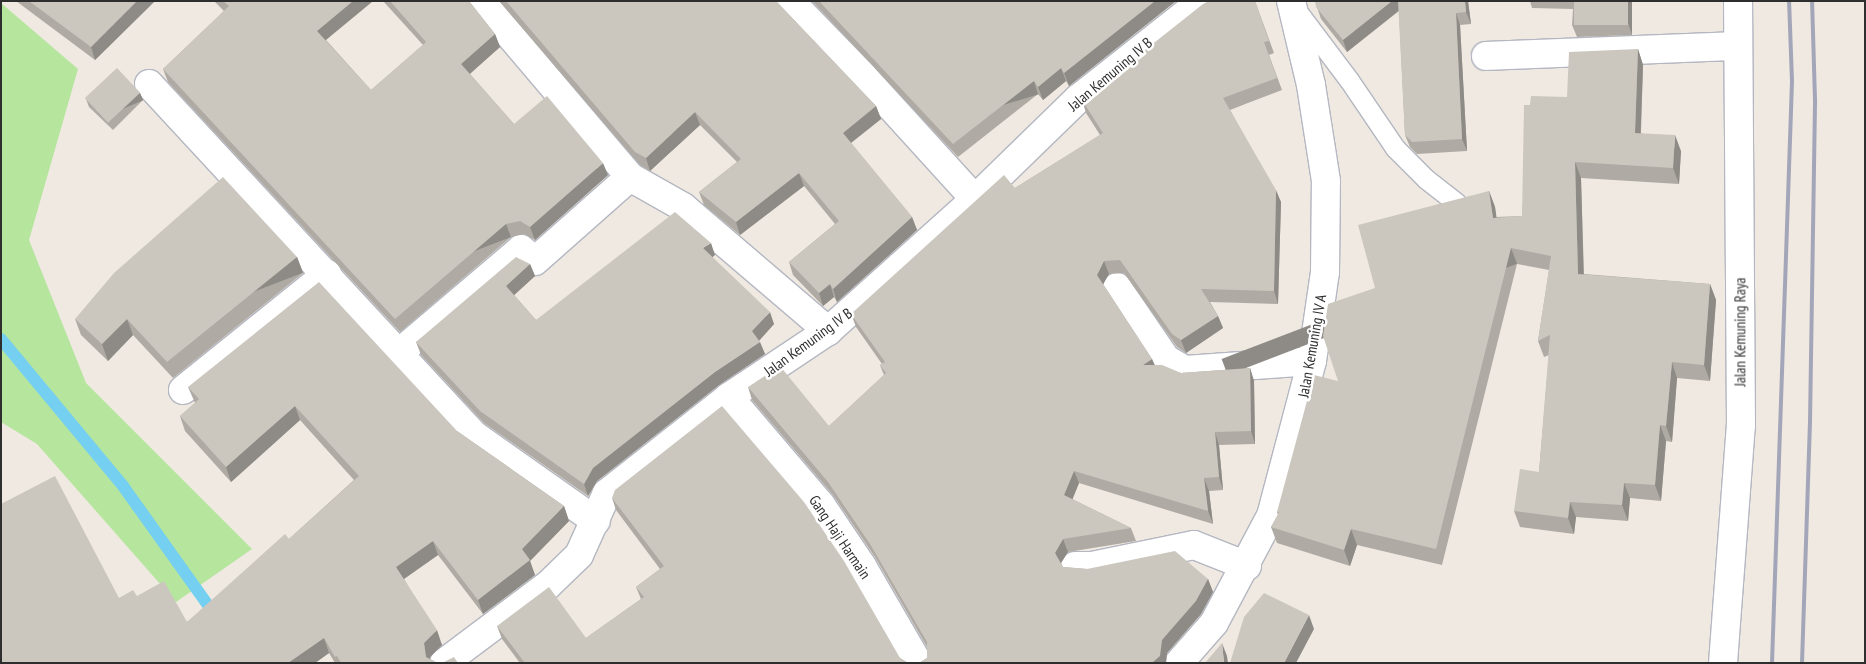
<!DOCTYPE html>
<style>
body{margin:0}
#map{position:relative;width:1866px;height:664px;overflow:hidden;background:#efe9e1;font-family:"PT Sans Narrow",sans-serif}
div>[style]{position:absolute}
.green>*{inset:0;background:#b6e59e}
.stream>*{height:12px;margin:-6px;padding:0 6px;transform-origin:6px;border-radius:6px;background:#75cff0}
.roads{filter:drop-shadow(1px 0 #b4b7c1) drop-shadow(-1px 0 #b4b7c1) drop-shadow(0 1px #b4b7c1) drop-shadow(0 -1px #b4b7c1)}
.lane>*{height:19px;margin:-9.5px;padding:0 9.5px;transform-origin:9.5px;border-radius:9.5px;background:#fff}
.street>*{height:28px;margin:-14px;padding:0 14px;transform-origin:14px;border-radius:14px;background:#fff}
.rail>*{height:4px;margin:-2px;padding:0 2px;transform-origin:2px;border-radius:2px;background:#a3a6b8}
.wall>*{inset:0;background:#afaba4}
.shaded-wall>*{inset:0;background:#8e8b86;transform-origin:0 0}
.building>*{inset:0;background:#cbc7bf;transform-origin:0 0}
span{translate:-50% -50%;white-space:nowrap;text-align:center;line-height:1.15;-webkit-text-stroke:5px #fff;paint-order:stroke}
.street-label{font-size:15px;color:#2e2e2e}
.frame{position:absolute;inset:0;border:2px solid #2e2e2e;pointer-events:none}
</style>
<div id="map">
<div class="green">
<div style="clip-path:polygon(1px 3px,78px 69px,29px 240px,86px 383px,252px 549px,176px 602px,37px 444px,1px 422px)"></div>
</div>
<div class="stream">
<div style="left:1px;top:339px;width:191px;rotate:50.3deg"></div>
<div style="left:123px;top:486px;width:162px;rotate:54.5deg"></div>
</div>
<div class="roads">
<div class="lane">
<div style="left:1297px;top:11px;width:86px;rotate:53deg"></div>
<div style="left:1349px;top:80px;width:82px;rotate:55.9deg"></div>
<div style="left:1395px;top:148px;width:44px;rotate:45deg"></div>
<div style="left:1426px;top:179px;width:39px;rotate:38deg"></div>
</div>
<div class="street">
<div style="left:481px;top:1px;width:231px;rotate:49.7deg"></div>
<div style="left:630px;top:177px;width:61px;rotate:29.5deg"></div>
<div style="left:683px;top:207px;width:191px;rotate:40.5deg"></div>
<div style="left:790px;top:1px;width:103px;rotate:45.8deg"></div>
<div style="left:862px;top:75px;width:168px;rotate:47.7deg"></div>
<div style="left:1486px;top:56px;width:251px;rotate:-2.3deg"></div>
<div style="left:149px;top:84px;width:478px;rotate:47.2deg"></div>
<div style="left:474px;top:435px;width:149px;rotate:35.2deg"></div>
<div style="left:1117px;top:287px;width:87px;rotate:55.8deg"></div>
<div style="left:1166px;top:359px;width:22px;rotate:30deg"></div>
<div style="left:1185px;top:370px;width:127px;rotate:-4.1deg"></div>
<div style="left:399px;top:353px;width:160px;rotate:-40.4deg"></div>
<div style="left:521px;top:249px;width:18px;rotate:41deg"></div>
<div style="left:535px;top:261px;width:127px;rotate:-41.5deg"></div>
<div style="left:183px;top:390px;width:185px;rotate:-38.9deg"></div>
<div style="left:729px;top:397px;width:142px;rotate:49.6deg"></div>
<div style="left:821px;top:505px;width:73px;rotate:56.1deg"></div>
<div style="left:862px;top:566px;width:112px;rotate:60deg"></div>
<div style="left:1075px;top:566px;width:17px"></div>
<div style="left:1092px;top:566px;width:104px;rotate:-11.6deg"></div>
<div style="left:1194px;top:545px;width:57px;rotate:21.6deg"></div>
<div style="left:444px;top:663px;width:130px;rotate:-36.9deg"></div>
<div style="left:548px;top:585px;width:43px;rotate:-44.1deg"></div>
<div style="left:579px;top:555px;width:68px;rotate:-65.7deg"></div>
<div style="left:607px;top:493px;width:155px;rotate:-38.2deg"></div>
<div style="left:729px;top:397px;width:119px;rotate:-33.7deg"></div>
<div style="left:828px;top:331px;width:198px;rotate:-41.9deg"></div>
<div style="left:975px;top:199px;width:145px;rotate:-44.2deg"></div>
<div style="left:1079px;top:98px;width:157px;rotate:-38.3deg"></div>
<div style="left:1179px;top:663px;width:53px;rotate:-48.8deg"></div>
<div style="left:1214px;top:623px;width:121px;rotate:-62deg"></div>
<div style="left:1271px;top:516px;width:160px;rotate:-75.2deg"></div>
<div style="left:1312px;top:361px;width:90px;rotate:-81.7deg"></div>
<div style="left:1325px;top:272px;width:91px;rotate:-89.4deg"></div>
<div style="left:1326px;top:181px;width:97px;rotate:-98.9deg"></div>
<div style="left:1311px;top:85px;width:86px;rotate:-103.4deg"></div>
<div style="left:1723px;top:663px;width:238px;rotate:-85.7deg"></div>
<div style="left:1741px;top:426px;width:425px;rotate:-90.4deg"></div>
</div>
</div>
<div class="rail">
<div style="left:1772px;top:663px;width:582px;rotate:-88.03deg"></div>
<div style="left:1792px;top:81px;width:80px;rotate:-92.1deg"></div>
<div style="left:1802px;top:663px;width:241px;rotate:-88.1deg"></div>
<div style="left:1810px;top:422px;width:322px;rotate:-89.1deg"></div>
<div style="left:1815px;top:100px;width:99px;rotate:-91.7deg"></div>
</div>
<div class="wall">
<div style="clip-path:polygon(16px 1px,155px 1px,95px 60px)"></div>
<div style="clip-path:polygon(214px 1px,373px 1px,326px 40px,371px 90px,423px 45px,383px 1px,469px 1px,495px 34px,500px 47px,470px 74px,514px 124px,608px 175px,535px 240px,524px 234px,511px 237px,400px 332px,168px 82px,163px 69px,224px 11px)"></div>
<div style="clip-path:polygon(499px 1px,776px 1px,876px 106px,881px 119px,851px 143px,912px 217px,917px 230px,837px 302px,834px 297px,823px 306px,793px 275px,789px 262px,835px 224px,804px 186px,740px 235px,704px 205px,699px 192px,737px 162px,700px 125px,650px 171px,640px 165px)"></div>
<div style="clip-path:polygon(812px 1px,1176px 1px,1069px 86px,1066px 81px,1043px 100px,1038px 94px,958px 157px)"></div>
<div style="clip-path:polygon(1255px 1px,1274px 53px,1269px 55px,1282px 90px,1230px 110px,1281px 202px,1278px 304px,1210px 302px,1218px 316px,1223px 328px,1186px 353px,1177px 347px,1124px 273px,1109px 274px,1103px 284px,1152px 359px,1155px 365px,1181px 373px,1250px 368px,1254px 381px,1255px 444px,1219px 445px,1223px 490px,1209px 491px,1213px 524px,1079px 483px,1072px 499px,1131px 528px,1136px 541px,1068px 552px,1061px 563px,1063px 567px,1208px 579px,1213px 592px,1201px 614px,1167px 653px,1166px 663px,919px 663px,927px 658px,927px 647px,875px 557px,833px 495px,752px 400px,748px 387px,829px 426px,884px 375px,880px 365px,882px 364px,856px 327px,851px 314px,1015px 188px,1100px 135px,1086px 113px,1082px 100px)"></div>
<div style="clip-path:polygon(1315px 1px,1468px 1px,1471px 24px,1460px 25px,1467px 151px,1417px 154px,1410px 147px,1405px 135px,1399px 11px,1347px 52px,1321px 19px)"></div>
<div style="clip-path:polygon(1530px 1px,1632px 1px,1632px 35px,1577px 37px,1572px 25px,1573px 9px,1532px 8px)"></div>
<div style="clip-path:polygon(1638px 49px,1643px 65px,1641px 133px,1681px 151px,1679px 184px,1581px 178px,1584px 274px,1710px 284px,1716px 300px,1710px 381px,1677px 378px,1672px 442px,1666px 441px,1661px 501px,1630px 498px,1628px 521px,1576px 517px,1574px 534px,1520px 527px,1514px 511px,1539px 472px,1549px 355px,1544px 357px,1538px 341px,1549px 270px,1517px 264px,1442px 565px,1357px 545px,1350px 566px,1277px 543px,1271px 527px,1278px 515px,1277px 512px,1338px 381px,1375px 288px,1489px 191px,1495px 207px,1496px 217px,1522px 216px,1530px 105px,1567px 97px)"></div>
<div style="clip-path:polygon(140px 93px,143px 100px,113px 130px,89px 107px,86px 99px)"></div>
<div style="clip-path:polygon(715px 255px,712px 257px,774px 324px,759px 341px,765px 354px,719px 385px,597px 481px,588px 496px,484px 423px,421px 355px,416px 342px,530px 264px,535px 276px,514px 295px,536px 320px)"></div>
<div style="clip-path:polygon(297px 257px,303px 273px,173px 378px,133px 335px,108px 361px,81px 335px,75px 319px)"></div>
<div style="clip-path:polygon(188px 387px,457px 431px,564px 506px,569px 521px,530px 561px,535px 575px,483px 614px,438px 555px,404px 579px,442px 645px,430px 657px,430px 659px,437px 663px,335px 663px,329px 653px,315px 663px,1px 663px,119px 598px,137px 596px,187px 622px,289px 539px,354px 480px,300px 420px,231px 482px,185px 431px,180px 416px,195px 403px)"></div>
<div style="clip-path:polygon(612px 498px,900px 658px,908px 663px,520px 663px,502px 639px,497px 626px,586px 638px,641px 599px,636px 587px,660px 569px,616px 510px)"></div>
</div>
<div class="shaded-wall">
<div style="clip-path:polygon(137px 1px,155px 1px,95px 60px,91px 47px)"></div>
<div style="clip-path:polygon(353px 1px,373px 1px,322px 43px,317px 31px)"></div>
<div style="clip-path:polygon(1155px 1px,1176px 1px,1069px 86px,1064px 73px)"></div>
<div style="clip-path:polygon(1392px 1px,1399px 1px,1402px 8px,1347px 52px,1343px 40px)"></div>
<div style="clip-path:polygon(1465px 1px,1468px 1px,1471px 24px,1466px 12px)"></div>
<div style="clip-path:polygon(1628px 1px,1632px 1px,1632px 35px,1628px 23px)"></div>
<div style="clip-path:polygon(1456px 13px,1460px 25px,1467px 151px,1462px 139px)"></div>
<div style="clip-path:polygon(495px 34px,500px 47px,466px 77px,461px 64px)"></div>
<div style="clip-path:polygon(1638px 49px,1643px 65px,1640px 149px,1635px 133px)"></div>
<div style="clip-path:polygon(1061px 68px,1066px 81px,1043px 100px,1038px 87px)"></div>
<div style="left:1034px;top:81px;width:14px;height:103px;rotate:73deg"></div>
<div style="left:140px;top:93px;width:8px;height:42px;rotate:67deg"></div>
<div style="clip-path:polygon(876px 106px,881px 119px,847px 146px,843px 133px)"></div>
<div style="clip-path:polygon(695px 112px,700px 125px,650px 171px,646px 158px)"></div>
<div style="clip-path:polygon(1675px 135px,1681px 151px,1679px 184px,1673px 168px)"></div>
<div style="clip-path:polygon(1575px 162px,1581px 178px,1584px 290px,1578px 274px)"></div>
<div style="clip-path:polygon(603px 163px,608px 175px,535px 240px,530px 227px)"></div>
<div style="clip-path:polygon(799px 173px,804px 186px,740px 235px,736px 222px)"></div>
<div style="clip-path:polygon(1276px 190px,1281px 202px,1278px 304px,1274px 291px)"></div>
<div style="clip-path:polygon(1489px 191px,1495px 207px,1499px 234px,1493px 218px)"></div>
<div style="clip-path:polygon(912px 217px,917px 230px,837px 302px,833px 289px)"></div>
<div style="left:506px;top:224px;width:14px;height:146px;rotate:69deg"></div>
<div style="clip-path:polygon(711px 243px,715px 255px,708px 261px,703px 248px)"></div>
<div style="left:1511px;top:248px;width:17px;height:310px;rotate:69deg"></div>
<div style="left:297px;top:257px;width:17px;height:167px;rotate:69deg"></div>
<div style="clip-path:polygon(1104px 261px,1109px 274px,1101px 288px,1097px 275px)"></div>
<div style="clip-path:polygon(530px 264px,535px 276px,511px 298px,506px 286px)"></div>
<div style="clip-path:polygon(830px 284px,834px 297px,823px 306px,819px 293px)"></div>
<div style="clip-path:polygon(1710px 284px,1716px 300px,1710px 381px,1704px 365px)"></div>
<div style="clip-path:polygon(770px 312px,774px 324px,756px 344px,752px 331px)"></div>
<div style="clip-path:polygon(1218px 316px,1223px 328px,1186px 353px,1181px 340px)"></div>
<div style="clip-path:polygon(127px 319px,133px 335px,108px 361px,102px 344px)"></div>
<div style="clip-path:polygon(760px 342px,765px 354px,719px 385px,597px 481px,588px 496px,584px 484px,593px 468px,715px 372px)"></div>
<div style="clip-path:polygon(1152px 359px,1157px 372px,1143px 365px)"></div>
<div style="clip-path:polygon(1672px 362px,1677px 378px,1672px 442px,1666px 426px)"></div>
<div style="clip-path:polygon(1250px 368px,1254px 381px,1255px 444px,1251px 431px)"></div>
<div style="clip-path:polygon(295px 406px,300px 420px,231px 482px,226px 467px)"></div>
<div style="clip-path:polygon(1660px 425px,1666px 441px,1661px 501px,1655px 485px)"></div>
<div style="clip-path:polygon(1215px 432px,1219px 445px,1223px 490px,1219px 477px)"></div>
<div style="clip-path:polygon(1074px 471px,1079px 483px,1069px 508px,1064px 495px)"></div>
<div style="clip-path:polygon(1204px 478px,1209px 491px,1213px 524px,1208px 511px)"></div>
<div style="clip-path:polygon(1624px 483px,1630px 498px,1628px 521px,1622px 505px)"></div>
<div style="clip-path:polygon(1570px 502px,1576px 517px,1574px 534px,1568px 518px)"></div>
<div style="clip-path:polygon(564px 506px,569px 521px,530px 561px,535px 575px,483px 614px,478px 600px,522px 549px)"></div>
<div style="clip-path:polygon(1351px 529px,1357px 545px,1350px 566px,1344px 550px)"></div>
<div style="clip-path:polygon(1063px 539px,1068px 552px,1059px 566px,1055px 553px)"></div>
<div style="clip-path:polygon(433px 541px,438px 555px,401px 581px,396px 567px)"></div>
<div style="clip-path:polygon(1208px 579px,1213px 592px,1201px 614px,1167px 653px,1166px 663px,1152px 663px,1162px 640px)"></div>
<div style="clip-path:polygon(1309px 615px,1314px 629px,1296px 663px,1284px 663px)"></div>
<div style="clip-path:polygon(437px 630px,442px 645px,430px 657px,430px 663px,426px 657px,424px 643px)"></div>
<div style="clip-path:polygon(324px 638px,329px 653px,315px 663px,288px 663px)"></div>
<div style="clip-path:polygon(1222px 643px,1227px 656px,1228px 663px,1224px 663px)"></div>
</div>
<div class="building">
<div style="clip-path:polygon(29px 1px,137px 1px,91px 47px)"></div>
<div style="clip-path:polygon(223px 1px,353px 1px,317px 31px,371px 90px,426px 42px,390px 1px,469px 1px,495px 34px,461px 64px,514px 124px,547px 96px,603px 163px,530px 227px,520px 221px,506px 224px,395px 319px,163px 69px,229px 6px)"></div>
<div style="clip-path:polygon(506px 1px,776px 1px,876px 106px,843px 133px,912px 217px,833px 289px,830px 284px,819px 293px,789px 262px,839px 221px,799px 173px,736px 222px,699px 192px,741px 159px,695px 112px,646px 158px,635px 152px)"></div>
<div style="clip-path:polygon(819px 1px,1155px 1px,1064px 73px,1061px 68px,1038px 87px,1034px 81px,953px 144px)"></div>
<div style="clip-path:polygon(1209px 1px,1255px 1px,1269px 41px,1264px 42px,1277px 78px,1223px 98px,1276px 190px,1274px 291px,1201px 289px,1218px 316px,1181px 340px,1172px 334px,1120px 260px,1104px 261px,1097px 275px,1152px 359px,1143px 365px,1162px 365px,1181px 373px,1250px 368px,1251px 431px,1215px 432px,1219px 477px,1204px 478px,1208px 511px,1074px 471px,1064px 495px,1131px 528px,1063px 539px,1055px 553px,1063px 567px,1087px 569px,1175px 551px,1208px 579px,1196px 601px,1162px 640px,1160px 656px,1152px 663px,919px 663px,927px 658px,927px 642px,870px 544px,828px 482px,748px 387px,780px 366px,829px 426px,886px 373px,880px 365px,885px 362px,851px 314px,1004px 175px,1015px 188px,1103px 133px,1082px 100px,1203px 4px)"></div>
<div style="clip-path:polygon(1315px 1px,1392px 1px,1343px 40px,1316px 7px)"></div>
<div style="clip-path:polygon(1398px 1px,1465px 1px,1466px 12px,1456px 13px,1462px 139px,1412px 142px,1405px 135px)"></div>
<div style="left:1574px;top:1px;width:54px;height:24px"></div>
<div style="clip-path:polygon(1638px 49px,1635px 133px,1675px 135px,1673px 168px,1575px 162px,1578px 274px,1710px 284px,1704px 365px,1672px 362px,1666px 426px,1660px 425px,1655px 485px,1624px 483px,1622px 505px,1570px 502px,1568px 518px,1514px 511px,1520px 469px,1539px 472px,1550px 335px,1538px 341px,1551px 256px,1511px 248px,1436px 549px,1351px 529px,1344px 550px,1271px 527px,1279px 512px,1277px 512px,1314px 375px,1338px 381px,1323px 336px,1328px 304px,1375px 288px,1358px 225px,1489px 191px,1493px 218px,1522px 216px,1524px 105px,1530px 105px,1531px 96px,1567px 97px,1569px 52px)"></div>
<div style="left:117px;top:68px;width:34px;height:44px;rotate:47deg"></div>
<div style="clip-path:polygon(223px 177px,297px 257px,167px 362px,127px 319px,102px 344px,75px 319px,114px 273px)"></div>
<div style="clip-path:polygon(675px 212px,711px 243px,703px 248px,770px 312px,752px 331px,760px 342px,715px 372px,593px 468px,584px 484px,480px 411px,416px 342px,516px 257px,530px 264px,506px 286px,536px 320px)"></div>
<div style="clip-path:polygon(319px 282px,457px 431px,564px 506px,522px 549px,530px 560px,478px 600px,433px 541px,396px 567px,437px 630px,424px 643px,426px 657px,438px 663px,341px 663px,337px 656px,335px 657px,324px 638px,288px 663px,1px 663px,1px 504px,55px 476px,119px 598px,133px 590px,137px 596px,164px 581px,187px 622px,285px 534px,289px 539px,359px 476px,295px 406px,226px 467px,180px 416px,199px 399px,188px 387px)"></div>
<div style="clip-path:polygon(722px 406px,804px 502px,844px 561px,900px 658px,908px 663px,525px 663px,497px 626px,549px 587px,586px 638px,644px 597px,636px 587px,664px 566px,612px 498px,615px 490px)"></div>
<div style="clip-path:polygon(1264px 593px,1309px 615px,1284px 663px,1230px 663px,1244px 617px)"></div>
<div style="clip-path:polygon(1222px 643px,1224px 663px,1205px 663px)"></div>
<div style="clip-path:polygon(454px 657px,458px 663px,442px 663px)"></div>
</div>
<div class="street-label">
<span style="left:1110px;top:74px;rotate:-40deg">Jalan Kemuning IV B</span>
<span style="left:1740px;top:332px;rotate:-90deg">Jalan Kemuning Raya</span>
<span style="left:808px;top:342px;rotate:-36deg">Jalan Kemuning IV B</span>
<span style="left:1312px;top:346px;rotate:-80deg">Jalan Kemuning IV A</span>
<span style="left:840px;top:537px;rotate:56deg">Gang Haji Harmain</span>
</div>
<div class="frame"></div>
</div>
